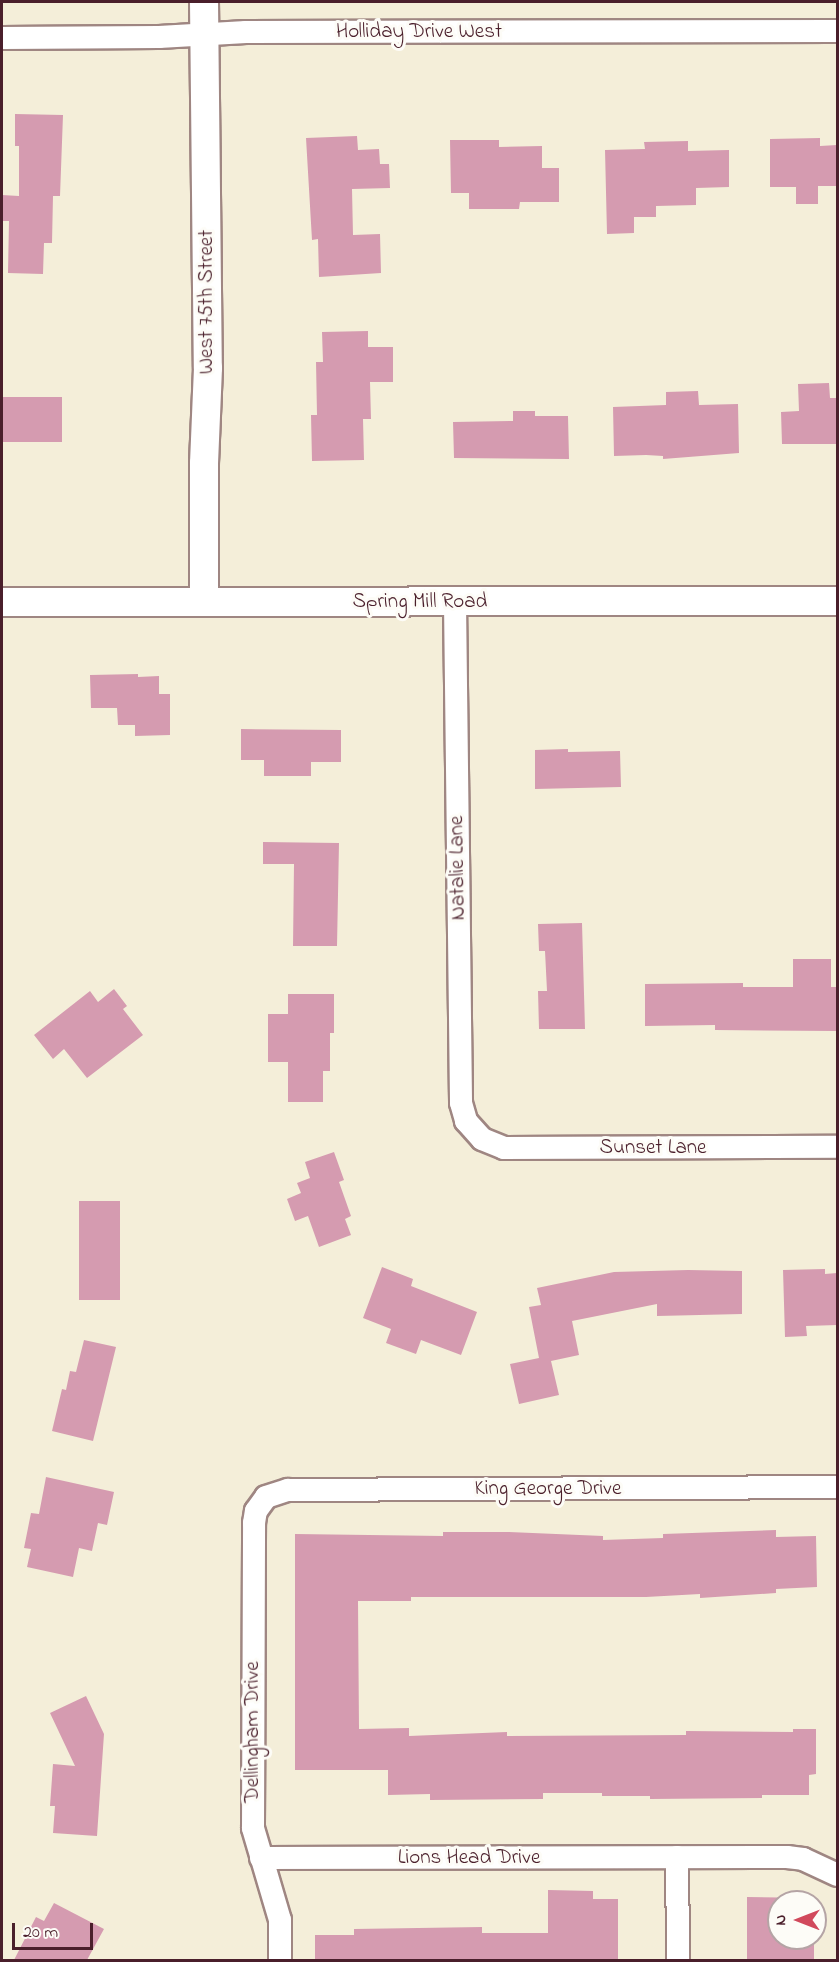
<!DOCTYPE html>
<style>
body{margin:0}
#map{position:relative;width:839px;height:1962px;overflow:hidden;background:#f4eed9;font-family:"Indie Flower",sans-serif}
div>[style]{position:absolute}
.building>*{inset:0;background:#d59bb0;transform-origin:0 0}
.roads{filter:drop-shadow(2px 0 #9f8682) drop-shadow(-2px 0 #9f8682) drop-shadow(0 2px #9f8682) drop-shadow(0 -2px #9f8682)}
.minor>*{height:22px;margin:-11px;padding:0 11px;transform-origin:11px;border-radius:11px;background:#fff}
.tertiary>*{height:28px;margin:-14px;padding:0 14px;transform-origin:14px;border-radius:14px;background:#fff}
span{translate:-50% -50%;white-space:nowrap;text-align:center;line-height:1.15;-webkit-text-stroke:6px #fdfcf7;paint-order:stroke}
.street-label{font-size:21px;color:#4a1f2b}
.frame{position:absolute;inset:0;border:3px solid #4a1f2b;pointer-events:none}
.north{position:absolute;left:767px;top:1890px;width:60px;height:60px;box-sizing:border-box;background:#fdfcf7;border:2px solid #b5a4a5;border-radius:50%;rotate:270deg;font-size:16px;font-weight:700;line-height:24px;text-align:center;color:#4a1f2b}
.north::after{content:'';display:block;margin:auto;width:21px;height:27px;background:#d1495b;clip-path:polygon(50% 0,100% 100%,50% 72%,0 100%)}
.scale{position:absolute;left:12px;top:1923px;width:81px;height:27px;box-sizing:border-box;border:3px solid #4a1f2b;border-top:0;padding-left:8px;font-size:18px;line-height:21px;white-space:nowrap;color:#4a1f2b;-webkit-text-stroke:4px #fdfcf7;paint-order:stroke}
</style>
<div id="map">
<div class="building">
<div style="clip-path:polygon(15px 114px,63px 115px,60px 196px,53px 196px,52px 243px,44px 243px,43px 274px,8px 273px,9px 221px,2px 221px,2px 195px,19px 196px,19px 146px,15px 146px)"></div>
<div style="clip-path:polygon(357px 136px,358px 150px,379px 149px,380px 164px,389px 164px,390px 188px,352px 189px,353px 235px,380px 234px,381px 273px,319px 277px,318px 239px,312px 240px,306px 138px)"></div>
<div style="clip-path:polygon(820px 138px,820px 146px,837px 145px,837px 186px,818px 186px,818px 204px,796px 204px,796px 187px,770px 187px,770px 139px)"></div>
<div style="clip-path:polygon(450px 140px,499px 140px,499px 147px,542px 146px,542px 168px,559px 168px,559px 202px,520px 202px,519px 209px,469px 209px,469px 193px,451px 193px)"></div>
<div style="clip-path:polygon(688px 141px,688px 151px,729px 150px,729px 187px,696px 188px,696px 205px,656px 206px,656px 217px,634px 217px,634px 233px,607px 234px,605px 150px,645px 149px,644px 142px)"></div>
<div style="clip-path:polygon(368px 331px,368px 347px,393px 347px,393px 382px,370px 382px,371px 419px,363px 419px,364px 460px,312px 461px,311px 415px,317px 415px,316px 362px,323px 362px,322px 332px)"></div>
<div style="clip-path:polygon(829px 383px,830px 398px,837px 398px,837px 444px,782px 444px,781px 412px,799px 411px,798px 384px)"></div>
<div style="clip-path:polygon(698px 391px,699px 405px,738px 404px,739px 453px,663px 459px,663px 456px,646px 455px,614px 456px,613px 407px,666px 405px,666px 392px)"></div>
<div style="left:2px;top:397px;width:60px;height:45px"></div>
<div style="clip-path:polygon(513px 411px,535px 411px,535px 416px,568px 416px,569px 459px,454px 458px,453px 422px,513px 421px)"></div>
<div style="clip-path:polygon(138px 674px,138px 677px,159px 676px,159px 694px,170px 694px,170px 735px,135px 736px,135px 725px,118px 725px,117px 708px,91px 708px,90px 675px)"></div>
<div style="clip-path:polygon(241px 729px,341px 730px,341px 762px,311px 762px,311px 776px,264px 776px,264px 760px,241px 760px)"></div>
<div style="clip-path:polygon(568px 749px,568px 752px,620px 751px,621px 787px,535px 789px,535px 750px)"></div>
<div style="clip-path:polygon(263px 842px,339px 843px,337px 946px,293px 946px,294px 864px,263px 864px)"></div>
<div style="clip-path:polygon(582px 923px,585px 1029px,539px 1029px,538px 991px,547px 991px,545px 951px,539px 951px,538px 924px)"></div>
<div style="clip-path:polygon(793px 959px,831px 959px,831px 987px,837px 987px,837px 1031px,715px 1030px,715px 1025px,645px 1026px,645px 984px,743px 983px,743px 987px,793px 987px)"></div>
<div style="clip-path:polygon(114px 989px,127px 1006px,123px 1009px,143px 1035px,87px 1078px,64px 1049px,53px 1059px,34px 1035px,90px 991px,98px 1002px)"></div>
<div style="clip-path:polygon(288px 994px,334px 994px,334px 1033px,330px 1033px,330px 1071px,323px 1071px,323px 1102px,288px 1102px,288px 1062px,268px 1062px,268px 1014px,288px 1014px)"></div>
<div style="clip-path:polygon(334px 1152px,344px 1180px,339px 1182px,351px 1216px,345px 1219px,351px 1235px,319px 1247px,308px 1216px,295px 1221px,287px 1199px,301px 1193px,297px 1183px,310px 1178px,305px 1162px)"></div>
<div style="left:79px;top:1201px;width:41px;height:99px"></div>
<div style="clip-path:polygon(382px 1267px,413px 1279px,411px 1286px,477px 1312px,461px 1355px,421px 1340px,416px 1354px,386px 1343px,391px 1329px,363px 1318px)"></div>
<div style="clip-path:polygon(825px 1269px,825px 1274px,837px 1273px,837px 1325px,806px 1326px,807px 1336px,785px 1337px,783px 1270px)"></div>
<div style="clip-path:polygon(688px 1270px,742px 1271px,742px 1314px,657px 1316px,657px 1304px,572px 1321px,579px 1355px,551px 1361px,559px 1395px,519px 1404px,510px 1364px,539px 1358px,529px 1307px,541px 1305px,537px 1288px,614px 1272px)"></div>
<div style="clip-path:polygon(84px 1340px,116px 1347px,93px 1441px,52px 1431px,62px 1389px,66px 1390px,70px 1371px,76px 1372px)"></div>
<div style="clip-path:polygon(46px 1477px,114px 1492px,107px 1525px,98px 1523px,92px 1551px,79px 1548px,73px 1577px,27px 1567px,31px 1549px,24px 1548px,31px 1513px,39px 1514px)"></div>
<div style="clip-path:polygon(776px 1530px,776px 1537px,816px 1536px,817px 1587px,776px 1589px,776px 1593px,700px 1598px,700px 1594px,646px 1597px,411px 1597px,411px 1601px,358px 1601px,359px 1729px,409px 1728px,409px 1736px,507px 1732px,507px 1736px,686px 1735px,686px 1731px,793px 1732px,793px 1729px,816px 1729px,816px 1774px,809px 1775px,809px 1795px,762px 1795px,762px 1798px,650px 1799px,650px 1796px,602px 1796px,602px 1793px,543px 1793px,543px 1799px,430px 1800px,430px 1794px,388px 1795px,388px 1770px,295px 1770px,295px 1534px,443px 1536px,443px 1532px,509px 1532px,603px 1536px,603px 1540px,663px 1538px,663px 1534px)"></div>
<div style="clip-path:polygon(86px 1696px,104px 1734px,97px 1836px,53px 1833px,55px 1806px,50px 1806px,53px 1764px,75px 1766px,50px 1713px)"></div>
<div style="clip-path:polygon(548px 1890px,593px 1891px,593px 1899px,618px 1899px,618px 1960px,315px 1960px,315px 1935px,354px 1935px,354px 1929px,482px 1927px,482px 1933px,548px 1933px)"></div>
<div style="clip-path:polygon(747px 1897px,814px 1898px,814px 1902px,779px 1902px,779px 1938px,814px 1938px,814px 1960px,747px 1960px)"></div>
<div style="clip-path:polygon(54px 1903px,104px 1929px,87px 1960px,14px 1960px,36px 1917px,44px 1921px)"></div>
</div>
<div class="roads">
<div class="minor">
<div style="left:2px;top:38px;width:157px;rotate:-0.4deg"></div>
<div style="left:159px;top:37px;width:87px;rotate:-3.3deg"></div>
<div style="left:246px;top:32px;width:592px;rotate:-0.1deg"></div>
<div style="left:455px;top:602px;width:501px;rotate:89.31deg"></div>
<div style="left:461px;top:1103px;width:19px;rotate:74deg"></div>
<div style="left:466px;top:1121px;width:24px;rotate:48deg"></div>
<div style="left:482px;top:1139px;width:24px;rotate:22deg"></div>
<div style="left:504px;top:1148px;width:334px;rotate:-0.2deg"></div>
<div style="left:677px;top:1857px;width:103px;rotate:89.4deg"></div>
<div style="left:261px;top:1858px;width:526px;rotate:-0.11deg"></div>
<div style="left:787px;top:1857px;width:16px;rotate:7deg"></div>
<div style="left:803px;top:1859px;width:38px;rotate:25deg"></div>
<div style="left:280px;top:1960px;width:40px;rotate:-90deg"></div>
<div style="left:280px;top:1920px;width:96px;rotate:-106.4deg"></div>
<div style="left:253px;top:1828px;width:305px;rotate:-89.8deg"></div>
<div style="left:254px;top:1523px;width:12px;rotate:-81deg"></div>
<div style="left:256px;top:1511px;width:17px;rotate:-54deg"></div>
<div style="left:266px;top:1497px;width:23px;rotate:-18deg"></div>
<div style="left:288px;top:1490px;width:550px;rotate:-0.31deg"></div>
</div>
<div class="tertiary">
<div style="left:204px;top:2px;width:366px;rotate:89.4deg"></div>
<div style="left:208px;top:368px;width:96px;rotate:92.4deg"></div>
<div style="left:204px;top:464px;width:138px;rotate:90deg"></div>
<div style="left:2px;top:602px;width:836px;rotate:-0.07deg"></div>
</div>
</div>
<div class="street-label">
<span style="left:419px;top:32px">Holliday Drive West</span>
<span style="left:207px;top:302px;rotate:-90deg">West 75th Street</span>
<span style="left:420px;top:602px">Spring Mill Road</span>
<span style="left:458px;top:868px;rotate:-91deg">Natalie Lane</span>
<span style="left:653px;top:1148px">Sunset Lane</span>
<span style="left:548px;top:1489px">King George Drive</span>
<span style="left:253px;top:1732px;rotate:-90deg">Dellingham Drive</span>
<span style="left:469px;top:1858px">Lions Head Drive</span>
</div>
<div class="frame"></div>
<div class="north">N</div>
<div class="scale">20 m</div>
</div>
